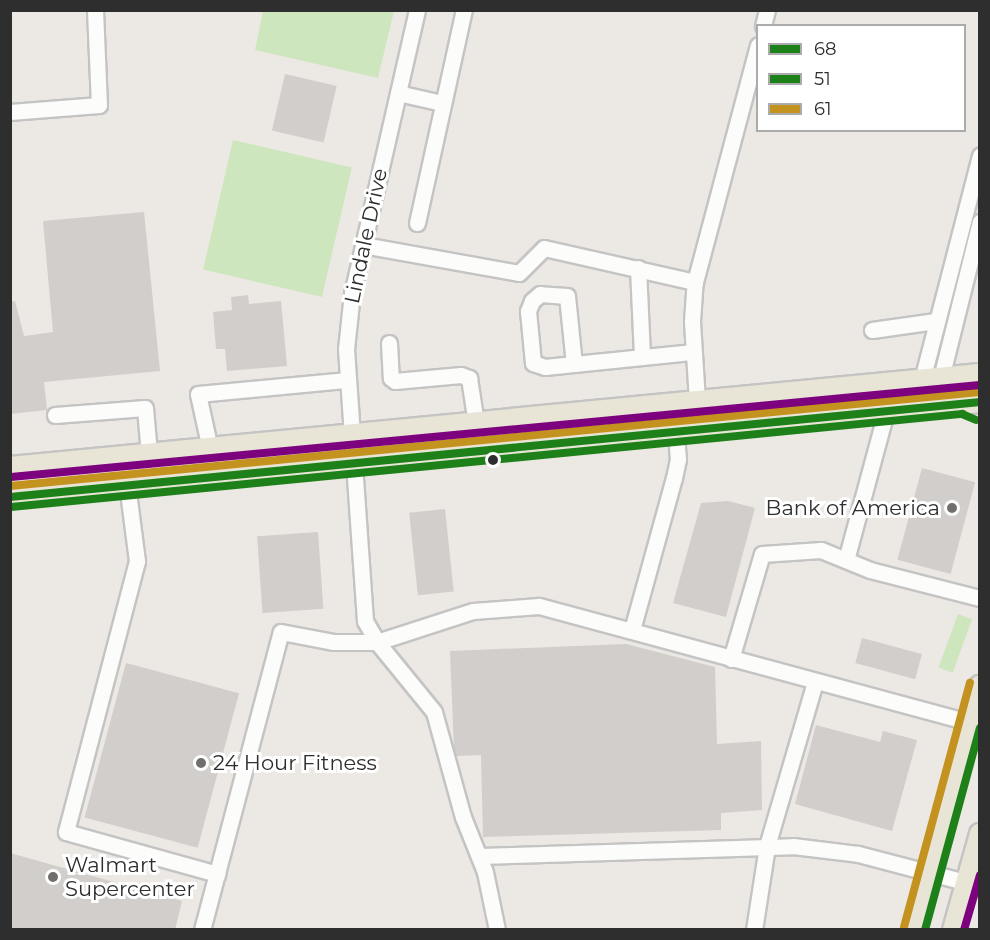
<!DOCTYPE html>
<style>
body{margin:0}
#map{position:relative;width:990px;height:940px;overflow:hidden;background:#ece8e4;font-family:Montserrat,sans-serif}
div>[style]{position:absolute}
.green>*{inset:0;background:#cee6be;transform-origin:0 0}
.building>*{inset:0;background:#d1cecb;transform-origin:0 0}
.roads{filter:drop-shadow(2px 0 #c5c4c5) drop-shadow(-2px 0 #c5c4c5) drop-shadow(0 2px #c5c4c5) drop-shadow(0 -2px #c5c4c5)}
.minor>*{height:15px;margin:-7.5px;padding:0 7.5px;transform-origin:7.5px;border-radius:7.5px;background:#fcfcfb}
.major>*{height:20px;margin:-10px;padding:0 10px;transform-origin:10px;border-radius:10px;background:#e8e4d6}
.bus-1>*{height:8px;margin:-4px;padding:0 4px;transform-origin:4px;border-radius:4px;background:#1e8019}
.bus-2>*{height:8px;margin:-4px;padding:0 4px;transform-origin:4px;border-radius:4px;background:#1e8019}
.bus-3>*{height:8px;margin:-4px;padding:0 4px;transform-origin:4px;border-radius:4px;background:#c3921f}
.bus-4>*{height:8px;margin:-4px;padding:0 4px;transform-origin:4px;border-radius:4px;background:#7c027e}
.dots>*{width:16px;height:16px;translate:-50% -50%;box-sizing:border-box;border:3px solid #fff;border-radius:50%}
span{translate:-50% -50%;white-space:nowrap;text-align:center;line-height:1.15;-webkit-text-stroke:6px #fff;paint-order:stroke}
.street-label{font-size:21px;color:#2e2e2e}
.poi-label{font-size:21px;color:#2e2e2e}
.right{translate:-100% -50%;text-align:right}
.left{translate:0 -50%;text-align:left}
.frame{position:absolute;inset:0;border:12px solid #2e2e2e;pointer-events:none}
.legend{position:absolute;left:756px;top:24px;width:210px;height:108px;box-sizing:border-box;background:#fff;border:2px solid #ababab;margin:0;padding:8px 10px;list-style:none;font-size:18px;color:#2e2e2e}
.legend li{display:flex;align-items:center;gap:12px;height:30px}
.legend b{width:30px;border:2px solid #ababab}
</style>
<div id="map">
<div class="green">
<div style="clip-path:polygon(263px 11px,394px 11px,378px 78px,255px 50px)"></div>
<div style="left:233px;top:140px;width:122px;height:133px;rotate:13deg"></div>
<div style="left:958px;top:614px;width:15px;height:57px;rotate:20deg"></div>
</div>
<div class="building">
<div style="left:285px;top:74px;width:53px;height:58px;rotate:13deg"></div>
<div style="clip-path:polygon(144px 212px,160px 371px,44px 382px,47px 410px,10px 414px,10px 302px,15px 301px,24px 336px,53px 332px,43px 221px)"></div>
<div style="clip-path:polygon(248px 295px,249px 304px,281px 301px,287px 366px,227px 371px,225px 349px,216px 349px,213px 312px,232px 310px,231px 297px)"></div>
<div style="left:922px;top:468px;width:55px;height:95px;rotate:15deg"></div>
<div style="clip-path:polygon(728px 501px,755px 508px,726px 617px,673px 603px,701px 503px)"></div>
<div style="left:445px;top:509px;width:83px;height:36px;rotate:84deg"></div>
<div style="left:318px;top:532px;width:77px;height:61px;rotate:86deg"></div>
<div style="left:862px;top:638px;width:62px;height:26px;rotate:15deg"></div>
<div style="clip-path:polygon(626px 644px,715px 667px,717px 744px,761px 741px,762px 810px,721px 813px,721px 830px,483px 837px,481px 755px,456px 756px,454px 749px,450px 651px)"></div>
<div style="left:126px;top:663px;width:117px;height:160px;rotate:15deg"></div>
<div style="clip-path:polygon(816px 725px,880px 742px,883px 731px,917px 740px,892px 831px,795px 804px)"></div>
<div style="clip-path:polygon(10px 853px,182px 901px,175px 930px,10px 930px)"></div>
</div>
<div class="roads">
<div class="minor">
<div style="left:417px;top:10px;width:290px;rotate:102.9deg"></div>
<div style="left:352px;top:293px;width:56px;rotate:96.1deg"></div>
<div style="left:346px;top:349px;width:273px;rotate:86deg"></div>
<div style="left:365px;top:621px;width:24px;rotate:60deg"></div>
<div style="left:377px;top:642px;width:90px;rotate:50.8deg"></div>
<div style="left:434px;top:712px;width:109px;rotate:74.6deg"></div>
<div style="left:463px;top:817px;width:59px;rotate:68.2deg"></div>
<div style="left:485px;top:872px;width:59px;rotate:78.3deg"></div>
<div style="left:763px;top:26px;width:16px;rotate:-76deg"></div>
<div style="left:398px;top:93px;width:45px;rotate:12.8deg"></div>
<div style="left:10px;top:112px;width:89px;rotate:-4.5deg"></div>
<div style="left:99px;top:105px;width:95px;rotate:-92.4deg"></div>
<div style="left:417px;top:223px;width:218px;rotate:-77.6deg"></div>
<div style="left:363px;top:245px;width:158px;rotate:10.2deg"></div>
<div style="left:519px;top:273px;width:35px;rotate:-45deg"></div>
<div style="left:544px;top:248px;width:155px;rotate:12.7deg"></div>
<div style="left:638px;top:268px;width:89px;rotate:87.4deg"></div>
<div style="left:872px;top:330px;width:64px;rotate:-8.1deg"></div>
<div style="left:389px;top:343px;width:35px;rotate:87deg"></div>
<div style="left:391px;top:378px;width:5px;rotate:37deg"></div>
<div style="left:395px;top:381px;width:66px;rotate:-5.2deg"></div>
<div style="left:461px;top:375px;width:9px;rotate:21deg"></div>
<div style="left:469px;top:378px;width:46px;rotate:81.2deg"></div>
<div style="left:574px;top:364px;width:68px;rotate:-95.9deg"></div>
<div style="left:567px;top:296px;width:27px;rotate:-176deg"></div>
<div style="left:540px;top:294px;width:11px;rotate:139deg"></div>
<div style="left:532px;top:301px;width:11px;rotate:112deg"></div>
<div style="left:528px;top:311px;width:52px;rotate:84.5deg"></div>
<div style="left:533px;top:363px;width:13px;rotate:18deg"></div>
<div style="left:545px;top:367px;width:29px;rotate:-6deg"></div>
<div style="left:574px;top:364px;width:120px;rotate:-5.8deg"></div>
<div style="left:941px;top:378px;width:161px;rotate:-76deg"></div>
<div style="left:922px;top:380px;width:232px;rotate:-75.5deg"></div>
<div style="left:697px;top:401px;width:80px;rotate:-93.6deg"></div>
<div style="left:692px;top:321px;width:39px;rotate:-86deg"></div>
<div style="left:695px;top:282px;width:245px;rotate:-75.1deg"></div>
<div style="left:55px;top:415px;width:90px;rotate:-4.4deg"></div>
<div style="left:145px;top:408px;width:46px;rotate:85deg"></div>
<div style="left:210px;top:449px;width:56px;rotate:-102.3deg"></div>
<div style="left:198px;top:394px;width:150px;rotate:-5.4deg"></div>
<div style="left:127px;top:484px;width:78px;rotate:82.6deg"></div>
<div style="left:137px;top:561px;width:280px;rotate:104.7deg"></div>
<div style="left:66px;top:832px;width:157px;rotate:15.5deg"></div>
<div style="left:846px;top:560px;width:153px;rotate:-74.9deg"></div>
<div style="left:632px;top:630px;width:158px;rotate:-74.6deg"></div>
<div style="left:674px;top:478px;width:19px;rotate:-78deg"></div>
<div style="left:678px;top:459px;width:25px;rotate:-95deg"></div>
<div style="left:731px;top:659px;width:109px;rotate:-73.6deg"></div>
<div style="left:762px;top:554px;width:59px;rotate:-3.9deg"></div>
<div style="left:821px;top:550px;width:53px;rotate:22.2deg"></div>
<div style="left:870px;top:570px;width:114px;rotate:14.3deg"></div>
<div style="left:480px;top:856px;width:313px;rotate:-1.8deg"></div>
<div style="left:793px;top:846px;width:65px;rotate:7deg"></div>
<div style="left:858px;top:854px;width:126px;rotate:14.7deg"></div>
<div style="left:202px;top:930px;width:308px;rotate:-75.2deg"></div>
<div style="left:281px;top:632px;width:54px;rotate:10.7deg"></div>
<div style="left:334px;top:642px;width:43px"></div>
<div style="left:377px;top:642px;width:101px;rotate:-17.9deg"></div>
<div style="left:473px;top:611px;width:66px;rotate:-4.3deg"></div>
<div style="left:539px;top:606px;width:446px;rotate:15.1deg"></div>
<div style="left:754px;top:930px;width:85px;rotate:-81.2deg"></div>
<div style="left:767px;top:846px;width:171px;rotate:-73.7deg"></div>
</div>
<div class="major">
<div style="left:10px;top:467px;width:974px;rotate:-5.48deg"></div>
<div style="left:10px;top:497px;width:975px;rotate:-5.59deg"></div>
<div style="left:914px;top:930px;width:253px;rotate:-74.9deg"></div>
<div style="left:953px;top:930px;width:100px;rotate:-74.3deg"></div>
</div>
</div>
<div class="bus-1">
<div style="left:10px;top:497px;width:975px;rotate:-5.59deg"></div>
</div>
<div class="bus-2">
<div style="left:11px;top:507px;width:956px;rotate:-5.59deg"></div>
<div style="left:962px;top:414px;width:15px;rotate:23deg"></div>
<div style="left:925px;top:930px;width:209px;rotate:-74.8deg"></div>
</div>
<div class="bus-3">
<div style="left:10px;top:486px;width:974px;rotate:-5.54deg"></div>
<div style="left:904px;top:927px;width:253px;rotate:-74.9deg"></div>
</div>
<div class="bus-4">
<div style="left:11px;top:477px;width:973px;rotate:-5.42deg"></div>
<div style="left:964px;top:930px;width:57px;rotate:-73.8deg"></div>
</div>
<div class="dots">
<div style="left:493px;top:460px;background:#2e2e2e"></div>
<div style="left:952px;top:508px;background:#706f6e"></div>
<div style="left:201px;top:763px;background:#706f6e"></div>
<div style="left:53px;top:877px;background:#706f6e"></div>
</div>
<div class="street-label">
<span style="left:366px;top:236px;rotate:-78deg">Lindale Drive</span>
</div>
<div class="poi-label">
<span class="right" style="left:940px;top:508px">Bank of America</span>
<span class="left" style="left:213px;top:763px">24 Hour Fitness</span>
<span class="left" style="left:65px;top:877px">Walmart<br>Supercenter</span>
</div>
<div class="frame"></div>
<ul class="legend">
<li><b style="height:8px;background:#1e8019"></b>68</li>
<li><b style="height:8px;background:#1e8019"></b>51</li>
<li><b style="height:8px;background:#c3921f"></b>61</li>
</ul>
</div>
